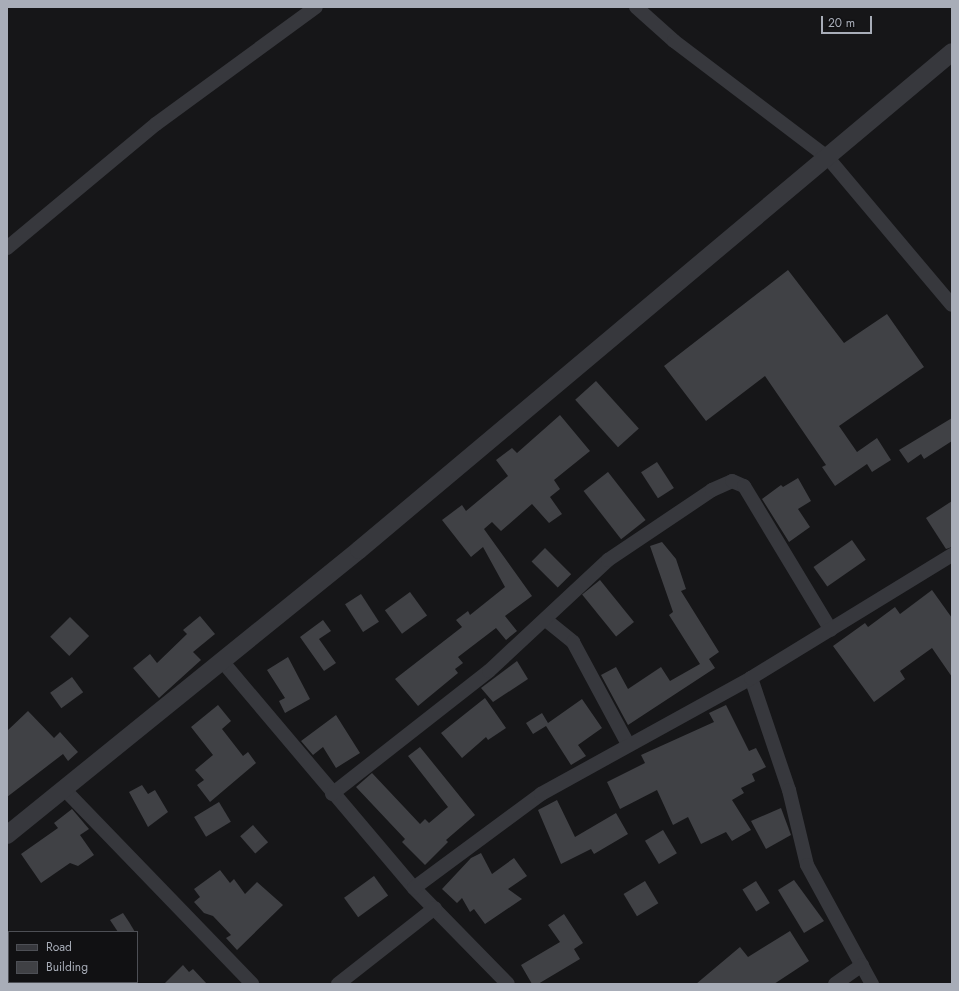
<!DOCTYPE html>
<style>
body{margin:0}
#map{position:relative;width:959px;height:991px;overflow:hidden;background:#161618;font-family:Jost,sans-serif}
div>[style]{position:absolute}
.building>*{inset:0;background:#404145;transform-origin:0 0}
.minor>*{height:14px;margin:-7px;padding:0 7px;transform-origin:7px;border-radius:7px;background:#37383d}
.tertiary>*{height:18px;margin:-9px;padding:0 9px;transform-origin:9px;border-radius:9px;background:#37383d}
span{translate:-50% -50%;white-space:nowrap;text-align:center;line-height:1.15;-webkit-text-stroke:3.5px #111113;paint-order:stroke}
.frame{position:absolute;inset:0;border:8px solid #a8adb8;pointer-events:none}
.legend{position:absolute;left:8px;top:931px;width:130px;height:52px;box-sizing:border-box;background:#111113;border:1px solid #4d4f55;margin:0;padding:5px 7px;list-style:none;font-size:12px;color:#a8adb8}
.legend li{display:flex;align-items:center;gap:8px;height:20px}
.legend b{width:20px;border:1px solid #4d4f55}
.scale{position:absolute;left:821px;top:16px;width:51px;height:18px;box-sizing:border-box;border:2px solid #a8adb8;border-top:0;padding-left:5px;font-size:12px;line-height:14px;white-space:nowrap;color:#a8adb8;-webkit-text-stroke:3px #111113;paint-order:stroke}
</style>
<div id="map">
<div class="building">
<div style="clip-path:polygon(788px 270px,844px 343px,887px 314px,924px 367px,839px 426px,857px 452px,877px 438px,891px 460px,872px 472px,867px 464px,835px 486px,822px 467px,826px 465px,765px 376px,706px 421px,664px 366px)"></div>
<div style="left:596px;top:381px;width:64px;height:28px;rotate:48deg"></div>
<div style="clip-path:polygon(560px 415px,590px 451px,554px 480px,560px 489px,550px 497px,562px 514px,549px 523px,532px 504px,501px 531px,492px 522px,484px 529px,532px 596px,505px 616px,517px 631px,506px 640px,496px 628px,458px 657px,463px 663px,455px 669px,458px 673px,418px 706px,395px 679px,462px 627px,456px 620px,468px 611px,470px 615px,505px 587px,483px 547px,471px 557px,442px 520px,462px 505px,466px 511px,508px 476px,496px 460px,512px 448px,517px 453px)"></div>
<div style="clip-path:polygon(952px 418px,952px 441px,924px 459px,921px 454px,908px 463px,899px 450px)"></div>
<div style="left:657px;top:462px;width:31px;height:19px;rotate:57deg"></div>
<div style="left:608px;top:472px;width:61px;height:31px;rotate:52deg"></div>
<div style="clip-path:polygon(798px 478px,811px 501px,798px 509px,810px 527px,789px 542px,762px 499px,781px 485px,783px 487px)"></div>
<div style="clip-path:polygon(952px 501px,952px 547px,946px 549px,926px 518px)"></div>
<div style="left:852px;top:540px;width:24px;height:47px;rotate:55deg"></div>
<div style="clip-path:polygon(662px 542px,676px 559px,686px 589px,681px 591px,719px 652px,709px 659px,715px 668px,628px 725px,601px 675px,616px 667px,628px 689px,661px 667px,670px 681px,700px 664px,669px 615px,673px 612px,650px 546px)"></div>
<div style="left:545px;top:548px;width:37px;height:19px;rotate:45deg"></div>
<div style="left:600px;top:580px;width:54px;height:23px;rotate:51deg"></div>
<div style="clip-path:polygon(932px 590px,952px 618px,952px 677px,932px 648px,900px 671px,905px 679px,874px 702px,833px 646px,865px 623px,868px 627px,895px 607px,900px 614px)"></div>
<div style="left:410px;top:592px;width:29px;height:31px;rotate:54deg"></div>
<div style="left:361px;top:594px;width:33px;height:19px;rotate:57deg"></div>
<div style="clip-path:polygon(200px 616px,215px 634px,193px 652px,201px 660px,159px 698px,133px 668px,150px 654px,157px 663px,187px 634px,183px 630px)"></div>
<div style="left:70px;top:617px;width:27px;height:28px;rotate:45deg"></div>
<div style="clip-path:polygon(323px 620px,331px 631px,319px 639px,336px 663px,324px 671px,300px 637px)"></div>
<div style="clip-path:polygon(288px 657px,310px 699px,285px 713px,279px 701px,285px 698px,267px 670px)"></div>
<div style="clip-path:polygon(517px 661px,528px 679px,493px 702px,481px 688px)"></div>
<div style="left:72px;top:677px;width:19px;height:27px;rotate:54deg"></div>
<div style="clip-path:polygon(485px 698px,506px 728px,488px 740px,486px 737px,462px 758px,441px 733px)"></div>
<div style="clip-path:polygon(582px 699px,602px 728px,578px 745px,586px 756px,571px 765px,546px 726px,533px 734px,526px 723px,542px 713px,548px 723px)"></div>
<div style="clip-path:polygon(218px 705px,231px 721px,222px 729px,243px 756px,248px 752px,256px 763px,210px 802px,197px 785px,204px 780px,195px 770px,213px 755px,191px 727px)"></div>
<div style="clip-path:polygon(726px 705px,749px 751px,756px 748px,766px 767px,752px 774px,755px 781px,741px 788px,744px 793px,732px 800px,751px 830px,732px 841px,726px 832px,701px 844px,688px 817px,673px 825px,657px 790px,620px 809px,607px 782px,645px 763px,641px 755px,714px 722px,709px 713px)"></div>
<div style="clip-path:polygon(28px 711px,54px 738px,60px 732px,78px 752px,68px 761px,63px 754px,7px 797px,7px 731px)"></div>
<div style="clip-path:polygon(336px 715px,360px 753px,336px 768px,323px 747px,313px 755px,301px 741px)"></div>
<div style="clip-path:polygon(420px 747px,475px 815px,446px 840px,448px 842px,425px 865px,402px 842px,405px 839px,356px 787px,372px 773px,420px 824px,425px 819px,429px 823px,448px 807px,408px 756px)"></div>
<div style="clip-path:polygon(142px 785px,148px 794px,155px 790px,168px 812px,148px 827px,129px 792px)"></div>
<div style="clip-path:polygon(557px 800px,575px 837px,616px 813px,628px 834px,594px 854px,591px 849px,561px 864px,538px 810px)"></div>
<div style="left:219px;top:802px;width:23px;height:29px;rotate:59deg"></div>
<div style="clip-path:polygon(781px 808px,791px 835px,766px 849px,751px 821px)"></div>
<div style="clip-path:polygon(72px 809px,89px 829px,80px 835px,94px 855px,78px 866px,70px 863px,41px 883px,21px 854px,58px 828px,54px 823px)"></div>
<div style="left:253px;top:825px;width:23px;height:17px;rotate:49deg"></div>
<div style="left:663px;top:830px;width:27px;height:21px;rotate:59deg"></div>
<div style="clip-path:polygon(481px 853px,492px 874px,514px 858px,527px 876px,508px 889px,522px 899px,485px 924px,474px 909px,470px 912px,462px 898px,457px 903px,442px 889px,471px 858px)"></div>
<div style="clip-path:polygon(220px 870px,230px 883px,234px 879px,245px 894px,257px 882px,283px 905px,237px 950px,226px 938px,231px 935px,213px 916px,204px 913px,194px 902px,200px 897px,194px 889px)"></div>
<div style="left:374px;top:876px;width:24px;height:37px;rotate:54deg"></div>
<div style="clip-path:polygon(794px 880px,824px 921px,804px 933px,778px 890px)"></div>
<div style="left:645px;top:881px;width:26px;height:25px;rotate:59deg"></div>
<div style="left:756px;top:881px;width:26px;height:16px;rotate:58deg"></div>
<div style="clip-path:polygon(123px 913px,129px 922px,135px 932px,118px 932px,110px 920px)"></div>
<div style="clip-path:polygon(564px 914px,583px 943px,574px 949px,580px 959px,538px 984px,532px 984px,521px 965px,560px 942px,548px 925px)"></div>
<div style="clip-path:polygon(790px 931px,809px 961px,774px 984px,696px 984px,740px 947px,748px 957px)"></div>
<div style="clip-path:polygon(183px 965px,189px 972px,193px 969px,207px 984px,164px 984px)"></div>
</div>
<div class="minor">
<div style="left:636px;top:7px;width:51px;rotate:41.8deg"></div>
<div style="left:674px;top:41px;width:193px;rotate:37.2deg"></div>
<div style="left:828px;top:158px;width:192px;rotate:49.9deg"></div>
<div style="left:7px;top:248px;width:194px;rotate:-39.8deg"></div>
<div style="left:156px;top:124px;width:198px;rotate:-36.2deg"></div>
<div style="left:546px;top:620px;width:35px;rotate:39deg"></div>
<div style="left:573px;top:642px;width:116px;rotate:61.7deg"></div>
<div style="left:222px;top:661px;width:297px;rotate:49.8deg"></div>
<div style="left:414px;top:888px;width:134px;rotate:45.6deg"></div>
<div style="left:751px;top:678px;width:118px;rotate:71.3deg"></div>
<div style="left:789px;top:790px;width:77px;rotate:76.5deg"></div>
<div style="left:807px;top:865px;width:136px;rotate:61.4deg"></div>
<div style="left:64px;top:789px;width:271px;rotate:46deg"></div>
<div style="left:332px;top:794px;width:199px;rotate:-38.1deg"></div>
<div style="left:489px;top:671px;width:163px;rotate:-43deg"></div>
<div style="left:608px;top:560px;width:125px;rotate:-33.9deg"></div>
<div style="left:712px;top:490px;width:22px;rotate:-24deg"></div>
<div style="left:732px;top:481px;width:13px;rotate:23deg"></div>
<div style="left:744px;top:486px;width:168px;rotate:58.9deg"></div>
<div style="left:414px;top:888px;width:158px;rotate:-36.5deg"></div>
<div style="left:541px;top:794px;width:240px;rotate:-28.9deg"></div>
<div style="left:751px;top:678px;width:236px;rotate:-31.5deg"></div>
<div style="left:7px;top:969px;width:4px;rotate:56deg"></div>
<div style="left:18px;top:982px;width:3px;rotate:45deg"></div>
<div style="left:338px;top:984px;width:123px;rotate:-38.1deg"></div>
<div style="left:835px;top:984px;width:33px;rotate:-35deg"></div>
</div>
<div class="tertiary">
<div style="left:7px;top:835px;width:453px;rotate:-39deg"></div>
<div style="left:359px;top:550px;width:774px;rotate:-40.02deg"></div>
</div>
<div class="frame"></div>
<ul class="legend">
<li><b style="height:5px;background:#37383d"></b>Road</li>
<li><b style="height:11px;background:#404145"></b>Building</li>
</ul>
<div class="scale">20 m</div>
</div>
